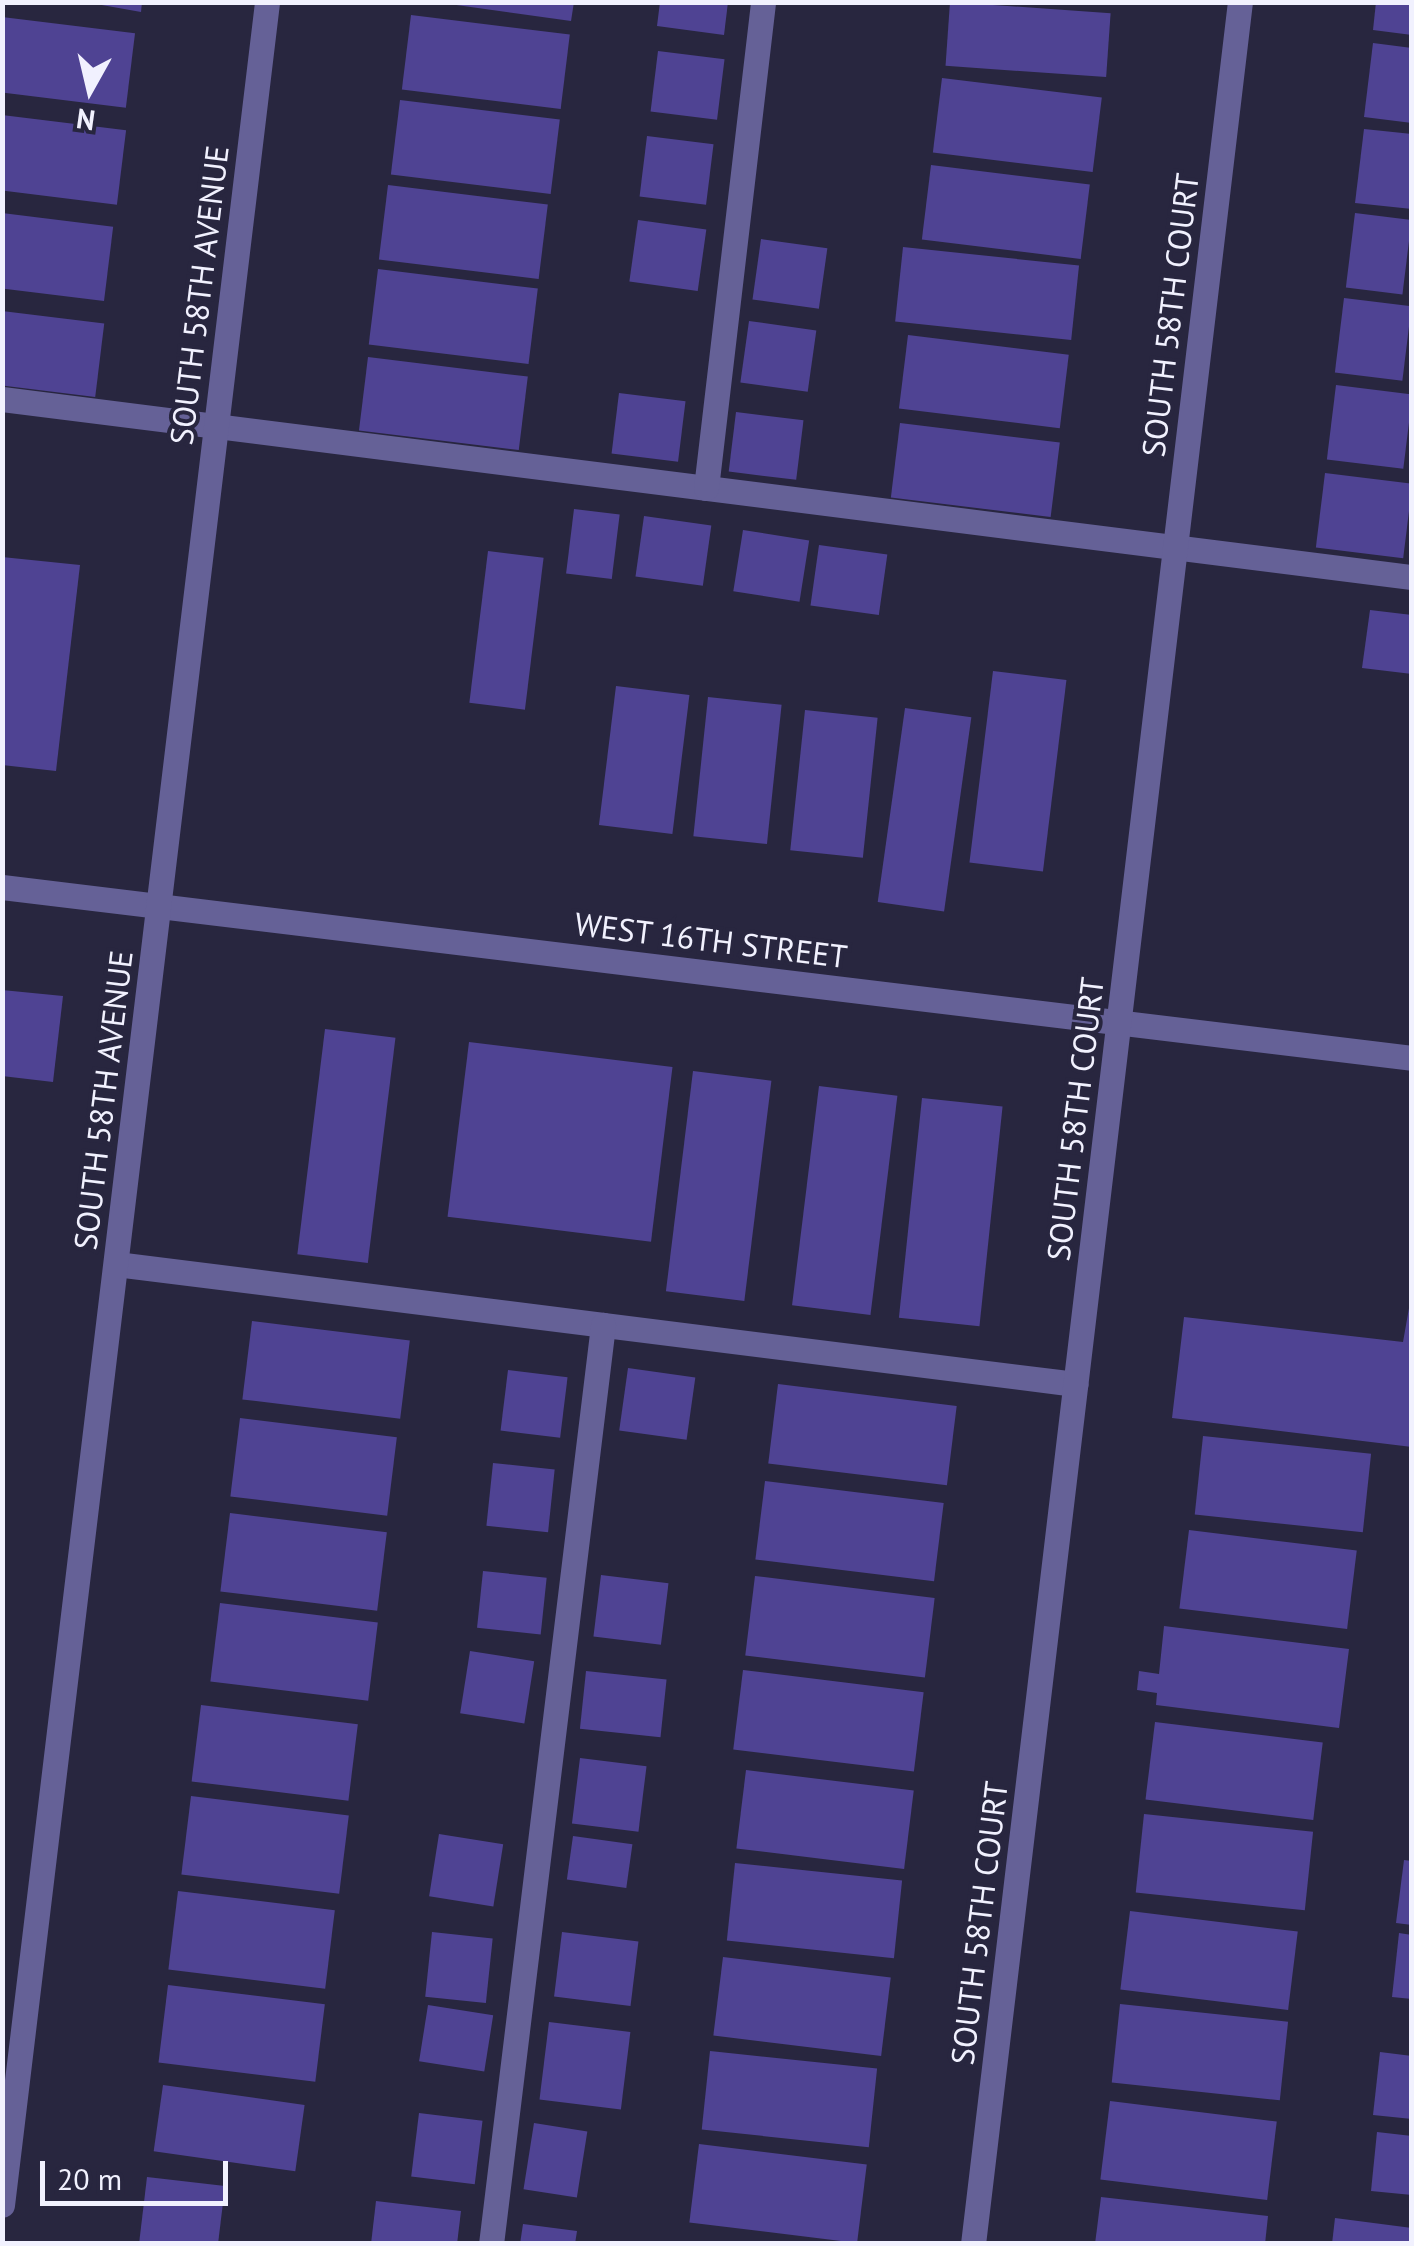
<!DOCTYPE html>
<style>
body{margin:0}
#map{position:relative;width:1414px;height:2246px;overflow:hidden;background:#28263f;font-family:"PT Sans",sans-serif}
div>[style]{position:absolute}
.building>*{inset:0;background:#4f4393;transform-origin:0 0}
.minor>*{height:25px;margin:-12.5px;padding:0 12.5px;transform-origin:12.5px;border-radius:12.5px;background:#656197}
span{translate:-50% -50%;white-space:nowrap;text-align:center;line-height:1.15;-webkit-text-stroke:8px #28263f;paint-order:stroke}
.street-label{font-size:32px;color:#f1f1fe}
.frame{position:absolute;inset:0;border:5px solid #f1f1fe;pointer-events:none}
.north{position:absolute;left:40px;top:40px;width:100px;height:100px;-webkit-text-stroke:8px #28263f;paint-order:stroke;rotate:188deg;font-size:28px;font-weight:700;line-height:40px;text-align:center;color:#f1f1fe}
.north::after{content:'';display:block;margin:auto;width:35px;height:45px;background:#f1f1fe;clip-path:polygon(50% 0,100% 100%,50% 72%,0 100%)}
.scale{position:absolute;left:40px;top:2161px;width:188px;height:45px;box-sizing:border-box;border:5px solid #f1f1fe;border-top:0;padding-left:12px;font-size:30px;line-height:35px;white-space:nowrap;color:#f1f1fe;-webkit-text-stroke:8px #28263f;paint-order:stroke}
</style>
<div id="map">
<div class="building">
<div style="clip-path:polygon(85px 2px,142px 2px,141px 12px)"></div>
<div style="clip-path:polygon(435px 2px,574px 2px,571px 21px)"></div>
<div style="clip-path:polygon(660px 2px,728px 2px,724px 35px,657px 26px)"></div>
<div style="left:950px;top:2px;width:161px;height:64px;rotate:4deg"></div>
<div style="clip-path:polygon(1376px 2px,1412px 2px,1412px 35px,1373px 30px)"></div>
<div style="left:411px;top:15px;width:160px;height:75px;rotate:7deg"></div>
<div style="left:2px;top:17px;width:134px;height:75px;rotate:7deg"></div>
<div style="clip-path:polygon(1373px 43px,1412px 48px,1412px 123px,1364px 117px)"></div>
<div style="left:658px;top:51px;width:67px;height:61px;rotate:7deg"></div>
<div style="left:942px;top:78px;width:161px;height:75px;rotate:7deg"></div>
<div style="left:400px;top:100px;width:161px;height:75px;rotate:7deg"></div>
<div style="left:2px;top:115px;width:125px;height:75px;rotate:7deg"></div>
<div style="clip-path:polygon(1364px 129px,1412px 134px,1412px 209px,1355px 203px)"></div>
<div style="left:647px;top:136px;width:67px;height:61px;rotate:7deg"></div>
<div style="left:931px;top:165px;width:160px;height:75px;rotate:7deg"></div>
<div style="left:388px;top:185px;width:161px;height:75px;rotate:7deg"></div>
<div style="left:2px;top:213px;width:112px;height:75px;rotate:7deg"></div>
<div style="left:1355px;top:213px;width:57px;height:75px;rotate:7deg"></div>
<div style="left:638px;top:220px;width:69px;height:62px;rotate:8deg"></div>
<div style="left:761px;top:239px;width:67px;height:61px;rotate:8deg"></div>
<div style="left:903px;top:247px;width:177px;height:75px;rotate:6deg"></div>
<div style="left:378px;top:269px;width:161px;height:76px;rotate:7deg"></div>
<div style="left:1344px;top:298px;width:68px;height:75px;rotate:7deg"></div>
<div style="left:2px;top:311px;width:103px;height:74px;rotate:7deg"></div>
<div style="left:749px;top:321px;width:68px;height:62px;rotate:8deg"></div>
<div style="left:908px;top:335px;width:162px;height:74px;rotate:7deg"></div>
<div style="left:368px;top:357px;width:161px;height:74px;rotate:7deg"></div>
<div style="left:1336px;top:385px;width:77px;height:75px;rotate:7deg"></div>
<div style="left:619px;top:393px;width:67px;height:61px;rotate:7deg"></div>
<div style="left:736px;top:412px;width:68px;height:60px;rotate:7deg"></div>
<div style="left:900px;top:423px;width:161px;height:75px;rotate:7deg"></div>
<div style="left:1325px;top:473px;width:88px;height:75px;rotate:7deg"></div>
<div style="left:574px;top:509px;width:46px;height:65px;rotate:7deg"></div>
<div style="left:644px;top:516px;width:68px;height:61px;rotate:8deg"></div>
<div style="left:743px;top:530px;width:67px;height:62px;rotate:9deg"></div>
<div style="left:819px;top:545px;width:69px;height:61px;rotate:8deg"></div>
<div style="left:488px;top:551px;width:56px;height:153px;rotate:7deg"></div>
<div style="clip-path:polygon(2px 557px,80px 565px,56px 771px,2px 765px)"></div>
<div style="clip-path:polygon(1370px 610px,1412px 615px,1412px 674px,1362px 668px)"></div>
<div style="left:993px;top:671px;width:74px;height:193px;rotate:7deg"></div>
<div style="left:616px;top:686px;width:74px;height:140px;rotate:7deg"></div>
<div style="left:708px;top:697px;width:74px;height:140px;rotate:6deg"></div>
<div style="left:905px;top:708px;width:67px;height:196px;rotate:8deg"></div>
<div style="left:805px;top:710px;width:73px;height:141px;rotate:6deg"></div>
<div style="clip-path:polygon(2px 990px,63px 996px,53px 1082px,2px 1076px)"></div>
<div style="left:325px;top:1029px;width:71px;height:227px;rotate:7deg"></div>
<div style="left:469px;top:1042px;width:205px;height:176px;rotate:7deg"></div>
<div style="left:693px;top:1071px;width:79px;height:222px;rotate:7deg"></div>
<div style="left:819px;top:1086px;width:79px;height:221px;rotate:7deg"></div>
<div style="left:922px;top:1098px;width:81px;height:221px;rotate:6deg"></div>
<div style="clip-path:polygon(1412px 1291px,1412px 1447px,1172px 1418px,1184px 1317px,1403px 1342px)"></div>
<div style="left:252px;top:1321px;width:159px;height:79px;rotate:7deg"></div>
<div style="left:628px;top:1368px;width:68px;height:63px;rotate:8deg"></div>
<div style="left:508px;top:1370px;width:60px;height:61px;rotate:7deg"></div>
<div style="left:778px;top:1384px;width:180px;height:80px;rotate:7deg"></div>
<div style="left:240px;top:1418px;width:158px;height:79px;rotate:7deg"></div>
<div style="left:1203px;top:1436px;width:169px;height:79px;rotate:6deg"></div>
<div style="left:493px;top:1463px;width:62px;height:63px;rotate:6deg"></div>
<div style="left:765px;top:1481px;width:180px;height:79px;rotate:7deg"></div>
<div style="left:230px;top:1513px;width:158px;height:79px;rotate:7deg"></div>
<div style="left:1189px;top:1530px;width:169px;height:79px;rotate:7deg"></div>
<div style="left:483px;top:1571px;width:64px;height:57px;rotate:6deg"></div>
<div style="left:601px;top:1575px;width:68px;height:62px;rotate:7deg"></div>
<div style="left:755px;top:1576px;width:181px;height:80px;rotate:7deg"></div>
<div style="left:220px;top:1603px;width:159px;height:79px;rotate:7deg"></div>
<div style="clip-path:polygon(1164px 1626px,1349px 1649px,1339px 1728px,1156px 1705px,1157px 1693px,1137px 1690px,1139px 1671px,1159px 1674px)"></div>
<div style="left:470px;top:1651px;width:65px;height:63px;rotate:9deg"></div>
<div style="left:743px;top:1670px;width:182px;height:80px;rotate:7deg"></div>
<div style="left:586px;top:1671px;width:81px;height:58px;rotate:6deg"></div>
<div style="left:201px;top:1705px;width:158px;height:77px;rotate:7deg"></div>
<div style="left:1155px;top:1722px;width:169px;height:78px;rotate:7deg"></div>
<div style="left:580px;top:1758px;width:67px;height:66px;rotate:7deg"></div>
<div style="left:746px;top:1770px;width:169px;height:79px;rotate:7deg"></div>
<div style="left:191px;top:1796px;width:159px;height:79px;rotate:7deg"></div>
<div style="left:1144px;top:1814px;width:170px;height:79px;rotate:6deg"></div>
<div style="left:439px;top:1834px;width:65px;height:63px;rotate:9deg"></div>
<div style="left:573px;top:1836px;width:60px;height:44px;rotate:8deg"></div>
<div style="clip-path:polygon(1404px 1860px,1412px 1861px,1412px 1925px,1396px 1923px)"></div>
<div style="left:735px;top:1863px;width:168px;height:78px;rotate:6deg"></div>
<div style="left:178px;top:1891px;width:158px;height:79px;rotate:7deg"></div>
<div style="left:1130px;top:1911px;width:169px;height:79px;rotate:7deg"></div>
<div style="left:432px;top:1932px;width:61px;height:65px;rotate:6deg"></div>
<div style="left:562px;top:1932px;width:77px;height:65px;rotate:7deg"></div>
<div style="clip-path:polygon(1399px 1933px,1412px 1935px,1412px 1999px,1392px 1997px)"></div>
<div style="left:723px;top:1957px;width:169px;height:79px;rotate:7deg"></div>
<div style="left:168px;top:1985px;width:158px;height:78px;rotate:7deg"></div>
<div style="left:1120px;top:2004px;width:169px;height:79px;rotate:6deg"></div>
<div style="left:428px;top:2005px;width:66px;height:57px;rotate:9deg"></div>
<div style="left:549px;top:2022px;width:82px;height:78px;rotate:7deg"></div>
<div style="left:710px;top:2051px;width:168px;height:79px;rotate:6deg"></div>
<div style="clip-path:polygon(1380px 2052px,1412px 2056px,1412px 2119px,1373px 2115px)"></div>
<div style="left:163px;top:2085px;width:143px;height:67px;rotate:8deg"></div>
<div style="left:1110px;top:2101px;width:168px;height:79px;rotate:7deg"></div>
<div style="left:419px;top:2113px;width:64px;height:64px;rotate:7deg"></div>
<div style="left:534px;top:2123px;width:54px;height:67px;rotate:9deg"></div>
<div style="clip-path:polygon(1377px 2132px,1412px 2136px,1412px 2195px,1371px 2191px)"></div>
<div style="left:699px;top:2144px;width:169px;height:79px;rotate:7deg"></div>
<div style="clip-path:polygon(147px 2177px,225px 2186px,218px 2244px,139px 2244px)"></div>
<div style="clip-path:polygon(1101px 2197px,1268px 2216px,1265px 2244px,1095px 2244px)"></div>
<div style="clip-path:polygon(376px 2201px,461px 2211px,457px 2244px,371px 2244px)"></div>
<div style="clip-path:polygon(1335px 2218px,1412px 2228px,1412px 2244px,1332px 2244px)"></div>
<div style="clip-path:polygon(523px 2224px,577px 2231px,575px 2244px,520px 2244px)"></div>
</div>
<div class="minor">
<div style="left:2px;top:399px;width:1421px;rotate:7.2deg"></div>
<div style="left:706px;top:488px;width:489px;rotate:-83.3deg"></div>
<div style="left:2px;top:887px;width:1420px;rotate:6.91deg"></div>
<div style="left:116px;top:1264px;width:967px;rotate:7.13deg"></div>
<div style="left:2px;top:2205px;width:2219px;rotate:-83.14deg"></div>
<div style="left:491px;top:2244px;width:926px;rotate:-83.05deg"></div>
<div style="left:973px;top:2244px;width:2258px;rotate:-83.21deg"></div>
</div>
<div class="street-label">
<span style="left:199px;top:295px;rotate:-83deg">SOUTH 58TH AVENUE</span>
<span style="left:1170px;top:315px;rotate:-83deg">SOUTH 58TH COURT</span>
<span style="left:711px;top:940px;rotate:7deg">WEST 16TH STREET</span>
<span style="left:103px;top:1100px;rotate:-83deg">SOUTH 58TH AVENUE</span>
<span style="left:1075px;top:1119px;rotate:-83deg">SOUTH 58TH COURT</span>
<span style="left:979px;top:1923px;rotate:-83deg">SOUTH 58TH COURT</span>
</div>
<div class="frame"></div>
<div class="north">N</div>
<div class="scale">20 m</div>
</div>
